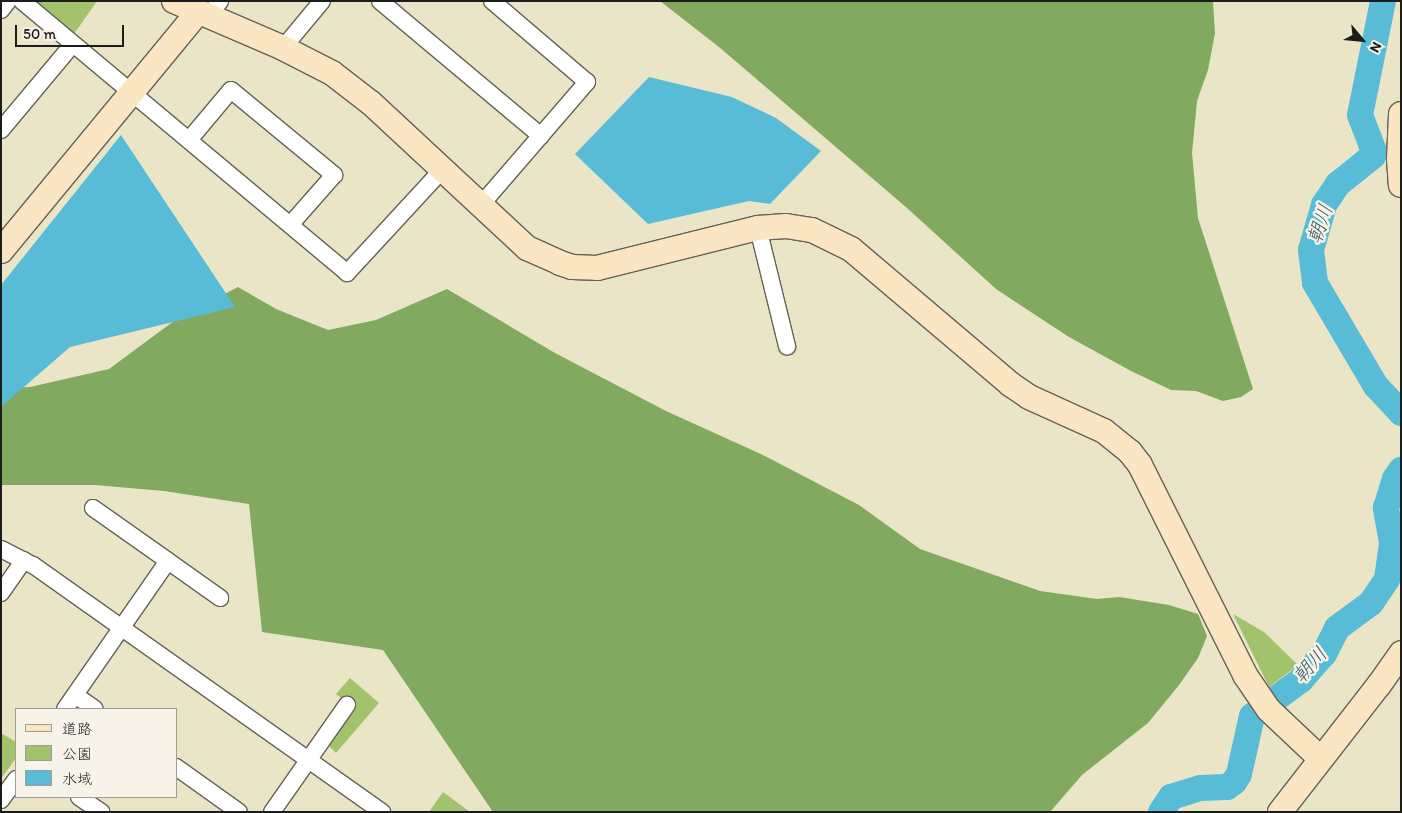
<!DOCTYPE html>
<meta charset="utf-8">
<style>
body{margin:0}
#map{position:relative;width:1402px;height:813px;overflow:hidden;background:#ebe5c7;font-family:Itim,"Klee One",sans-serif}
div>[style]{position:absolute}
.green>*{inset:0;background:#a2c36c}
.forest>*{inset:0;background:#81a960}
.water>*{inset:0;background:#58bcd7}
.river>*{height:26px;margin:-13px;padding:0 13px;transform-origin:13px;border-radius:13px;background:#58bcd7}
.roads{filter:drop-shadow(1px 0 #646258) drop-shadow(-1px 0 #646258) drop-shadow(0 1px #646258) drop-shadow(0 -1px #646258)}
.street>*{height:16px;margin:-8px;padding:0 8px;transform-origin:8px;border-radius:8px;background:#fff}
.secondary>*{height:24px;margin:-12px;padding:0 12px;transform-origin:12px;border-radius:12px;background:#fbe6c4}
span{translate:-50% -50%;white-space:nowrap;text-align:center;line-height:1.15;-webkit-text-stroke:5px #f7f3e8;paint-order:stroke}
.water-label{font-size:20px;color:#345c67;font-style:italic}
.frame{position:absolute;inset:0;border:2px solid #1c1c1c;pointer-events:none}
.legend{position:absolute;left:15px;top:708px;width:162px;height:90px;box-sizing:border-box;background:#f7f3e8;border:1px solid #9f9d96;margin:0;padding:6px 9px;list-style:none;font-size:15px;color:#1c1c1c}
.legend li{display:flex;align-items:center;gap:10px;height:25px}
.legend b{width:25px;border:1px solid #9f9d96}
.north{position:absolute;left:1337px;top:15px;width:50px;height:50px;-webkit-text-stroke:4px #f7f3e8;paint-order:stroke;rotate:118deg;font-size:14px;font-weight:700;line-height:20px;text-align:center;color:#1c1c1c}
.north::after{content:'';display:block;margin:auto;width:18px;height:22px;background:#1c1c1c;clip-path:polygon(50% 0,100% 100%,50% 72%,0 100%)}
.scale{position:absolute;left:15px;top:25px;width:109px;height:22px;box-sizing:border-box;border:2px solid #1c1c1c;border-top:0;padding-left:6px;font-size:15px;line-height:18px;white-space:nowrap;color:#1c1c1c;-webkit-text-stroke:4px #f7f3e8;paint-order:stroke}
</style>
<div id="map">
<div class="green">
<div style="clip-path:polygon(35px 1px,97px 1px,74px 34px)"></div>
<div style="clip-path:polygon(1233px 614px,1264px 632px,1298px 665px,1269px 687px)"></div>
<div style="clip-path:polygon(350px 678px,379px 703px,336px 753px,327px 744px,355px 709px,336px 694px)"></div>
<div style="clip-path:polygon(1px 733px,16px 742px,16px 758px,1px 779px)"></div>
<div style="clip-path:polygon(443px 792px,470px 812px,429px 812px)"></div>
</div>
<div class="forest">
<div style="clip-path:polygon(660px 1px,1213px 1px,1215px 33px,1208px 70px,1197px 101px,1192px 153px,1198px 218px,1253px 389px,1241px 397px,1223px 401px,1196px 391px,1171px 390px,1131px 371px,1069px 337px,996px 289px,907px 208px,719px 47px)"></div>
<div style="clip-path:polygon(238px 287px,276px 309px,328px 330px,376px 320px,447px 289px,555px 353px,666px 411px,763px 455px,859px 505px,920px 549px,1040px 591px,1097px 599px,1119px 597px,1169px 605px,1198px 614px,1207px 636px,1198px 658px,1179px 685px,1148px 723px,1082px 775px,1050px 812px,493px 812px,383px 650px,262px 632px,249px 504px,164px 491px,95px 485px,1px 485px,1px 389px,30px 387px,109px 369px,178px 318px)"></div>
</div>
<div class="water">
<div style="clip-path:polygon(649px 77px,732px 97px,776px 118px,821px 151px,770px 204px,749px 201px,648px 224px,575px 154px)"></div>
<div style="clip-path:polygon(121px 135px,235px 307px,70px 347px,1px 407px,1px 285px)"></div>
</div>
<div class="river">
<div style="left:1383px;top:1px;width:116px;rotate:101.4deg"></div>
<div style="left:1360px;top:115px;width:40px;rotate:69deg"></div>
<div style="left:1374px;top:152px;width:4px;rotate:104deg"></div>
<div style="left:1373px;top:156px;width:45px;rotate:141.3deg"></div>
<div style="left:1338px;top:184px;width:25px;rotate:124deg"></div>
<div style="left:1324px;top:205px;width:47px;rotate:106.1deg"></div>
<div style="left:1311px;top:250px;width:33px;rotate:83deg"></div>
<div style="left:1315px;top:283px;width:120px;rotate:59.4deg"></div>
<div style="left:1376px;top:386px;width:37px;rotate:47deg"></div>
<div style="left:1161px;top:812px;width:18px;rotate:-56deg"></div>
<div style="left:1171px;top:797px;width:31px;rotate:-17deg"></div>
<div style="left:1201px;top:788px;width:26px;rotate:-2deg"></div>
<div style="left:1227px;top:787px;width:9px;rotate:-36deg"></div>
<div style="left:1234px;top:782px;width:9px;rotate:-58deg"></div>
<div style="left:1239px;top:774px;width:59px;rotate:-77.4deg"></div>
<div style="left:1252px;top:716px;width:61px;rotate:-36.3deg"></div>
<div style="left:1301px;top:680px;width:35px;rotate:-49deg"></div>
<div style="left:1324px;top:654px;width:29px;rotate:-63deg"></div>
<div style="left:1337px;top:628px;width:42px;rotate:-36.3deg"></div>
<div style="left:1371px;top:603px;width:29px;rotate:-56deg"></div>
<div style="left:1387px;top:579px;width:36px;rotate:-82deg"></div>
<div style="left:1392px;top:543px;width:36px;rotate:-100deg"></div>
<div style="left:1386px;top:508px;width:30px;rotate:-73deg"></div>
<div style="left:1395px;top:479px;width:11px;rotate:-56deg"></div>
</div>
<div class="roads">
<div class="street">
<div style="left:22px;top:1px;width:424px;rotate:39.9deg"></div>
<div style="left:347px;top:273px;width:140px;rotate:-47.3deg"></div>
<div style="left:380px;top:1px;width:210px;rotate:40deg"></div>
<div style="left:1px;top:10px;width:11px;rotate:-52deg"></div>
<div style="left:208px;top:16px;width:19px;rotate:-51deg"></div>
<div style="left:283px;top:48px;width:61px;rotate:-50.3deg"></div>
<div style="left:1px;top:130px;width:111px;rotate:-50.1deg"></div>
<div style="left:189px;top:140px;width:65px;rotate:-50deg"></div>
<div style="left:231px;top:90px;width:134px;rotate:39.5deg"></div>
<div style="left:334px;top:175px;width:65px;rotate:131.3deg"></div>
<div style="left:480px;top:206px;width:164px;rotate:-49.2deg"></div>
<div style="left:587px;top:82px;width:125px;rotate:-139.5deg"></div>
<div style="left:758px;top:228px;width:122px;rotate:76.2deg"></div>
<div style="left:93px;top:508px;width:92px;rotate:35.2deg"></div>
<div style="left:1px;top:549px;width:36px;rotate:27deg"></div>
<div style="left:33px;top:565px;width:428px;rotate:35.3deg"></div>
<div style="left:1px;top:593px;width:40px;rotate:-55.1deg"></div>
<div style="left:75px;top:695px;width:24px;rotate:35deg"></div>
<div style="left:65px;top:709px;width:180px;rotate:-55.2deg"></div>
<div style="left:168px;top:561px;width:64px;rotate:35.4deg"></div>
<div style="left:176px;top:767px;width:77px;rotate:35.5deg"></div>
<div style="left:79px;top:797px;width:27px;rotate:34deg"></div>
<div style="left:1px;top:800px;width:26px;rotate:-54deg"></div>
<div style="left:272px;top:812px;width:131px;rotate:-55deg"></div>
</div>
<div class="secondary">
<div style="left:174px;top:1px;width:119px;rotate:23.3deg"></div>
<div style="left:283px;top:48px;width:55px;rotate:27deg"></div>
<div style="left:332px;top:73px;width:49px;rotate:37.6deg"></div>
<div style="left:371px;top:103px;width:213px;rotate:42.9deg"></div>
<div style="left:527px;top:248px;width:36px;rotate:24deg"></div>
<div style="left:560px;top:263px;width:13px;rotate:18deg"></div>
<div style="left:572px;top:267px;width:25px;rotate:2deg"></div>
<div style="left:597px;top:268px;width:166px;rotate:-14deg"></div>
<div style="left:758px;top:228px;width:28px;rotate:-4deg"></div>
<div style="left:786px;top:226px;width:26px;rotate:9deg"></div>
<div style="left:812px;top:230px;width:43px;rotate:26deg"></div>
<div style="left:851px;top:249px;width:209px;rotate:40.3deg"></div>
<div style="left:1010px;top:384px;width:23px;rotate:34deg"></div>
<div style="left:1029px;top:397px;width:82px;rotate:24.4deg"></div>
<div style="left:1104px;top:431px;width:33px;rotate:39deg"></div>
<div style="left:1130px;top:452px;width:16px;rotate:52deg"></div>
<div style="left:1140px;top:465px;width:235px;rotate:63.4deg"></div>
<div style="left:1245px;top:675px;width:42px;rotate:55.6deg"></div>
<div style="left:1269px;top:710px;width:71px;rotate:43.3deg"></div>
<div style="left:1401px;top:114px;width:45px;rotate:92.5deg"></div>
<div style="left:1399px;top:159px;width:26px;rotate:86deg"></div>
<div style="left:1px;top:251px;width:310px;rotate:-50.5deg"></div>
<div style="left:1280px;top:812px;width:161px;rotate:-52.1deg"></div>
<div style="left:1379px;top:685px;width:39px;rotate:-55deg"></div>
</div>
</div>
<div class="water-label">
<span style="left:1320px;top:224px;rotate:-71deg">朝川</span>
<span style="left:1310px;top:665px;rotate:-49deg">朝川</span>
</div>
<div class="frame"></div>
<ul class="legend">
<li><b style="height:6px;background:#fbe6c4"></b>道路</li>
<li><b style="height:14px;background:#a2c36c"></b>公園</li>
<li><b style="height:14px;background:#58bcd7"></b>水域</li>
</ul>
<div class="north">N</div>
<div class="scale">50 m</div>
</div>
